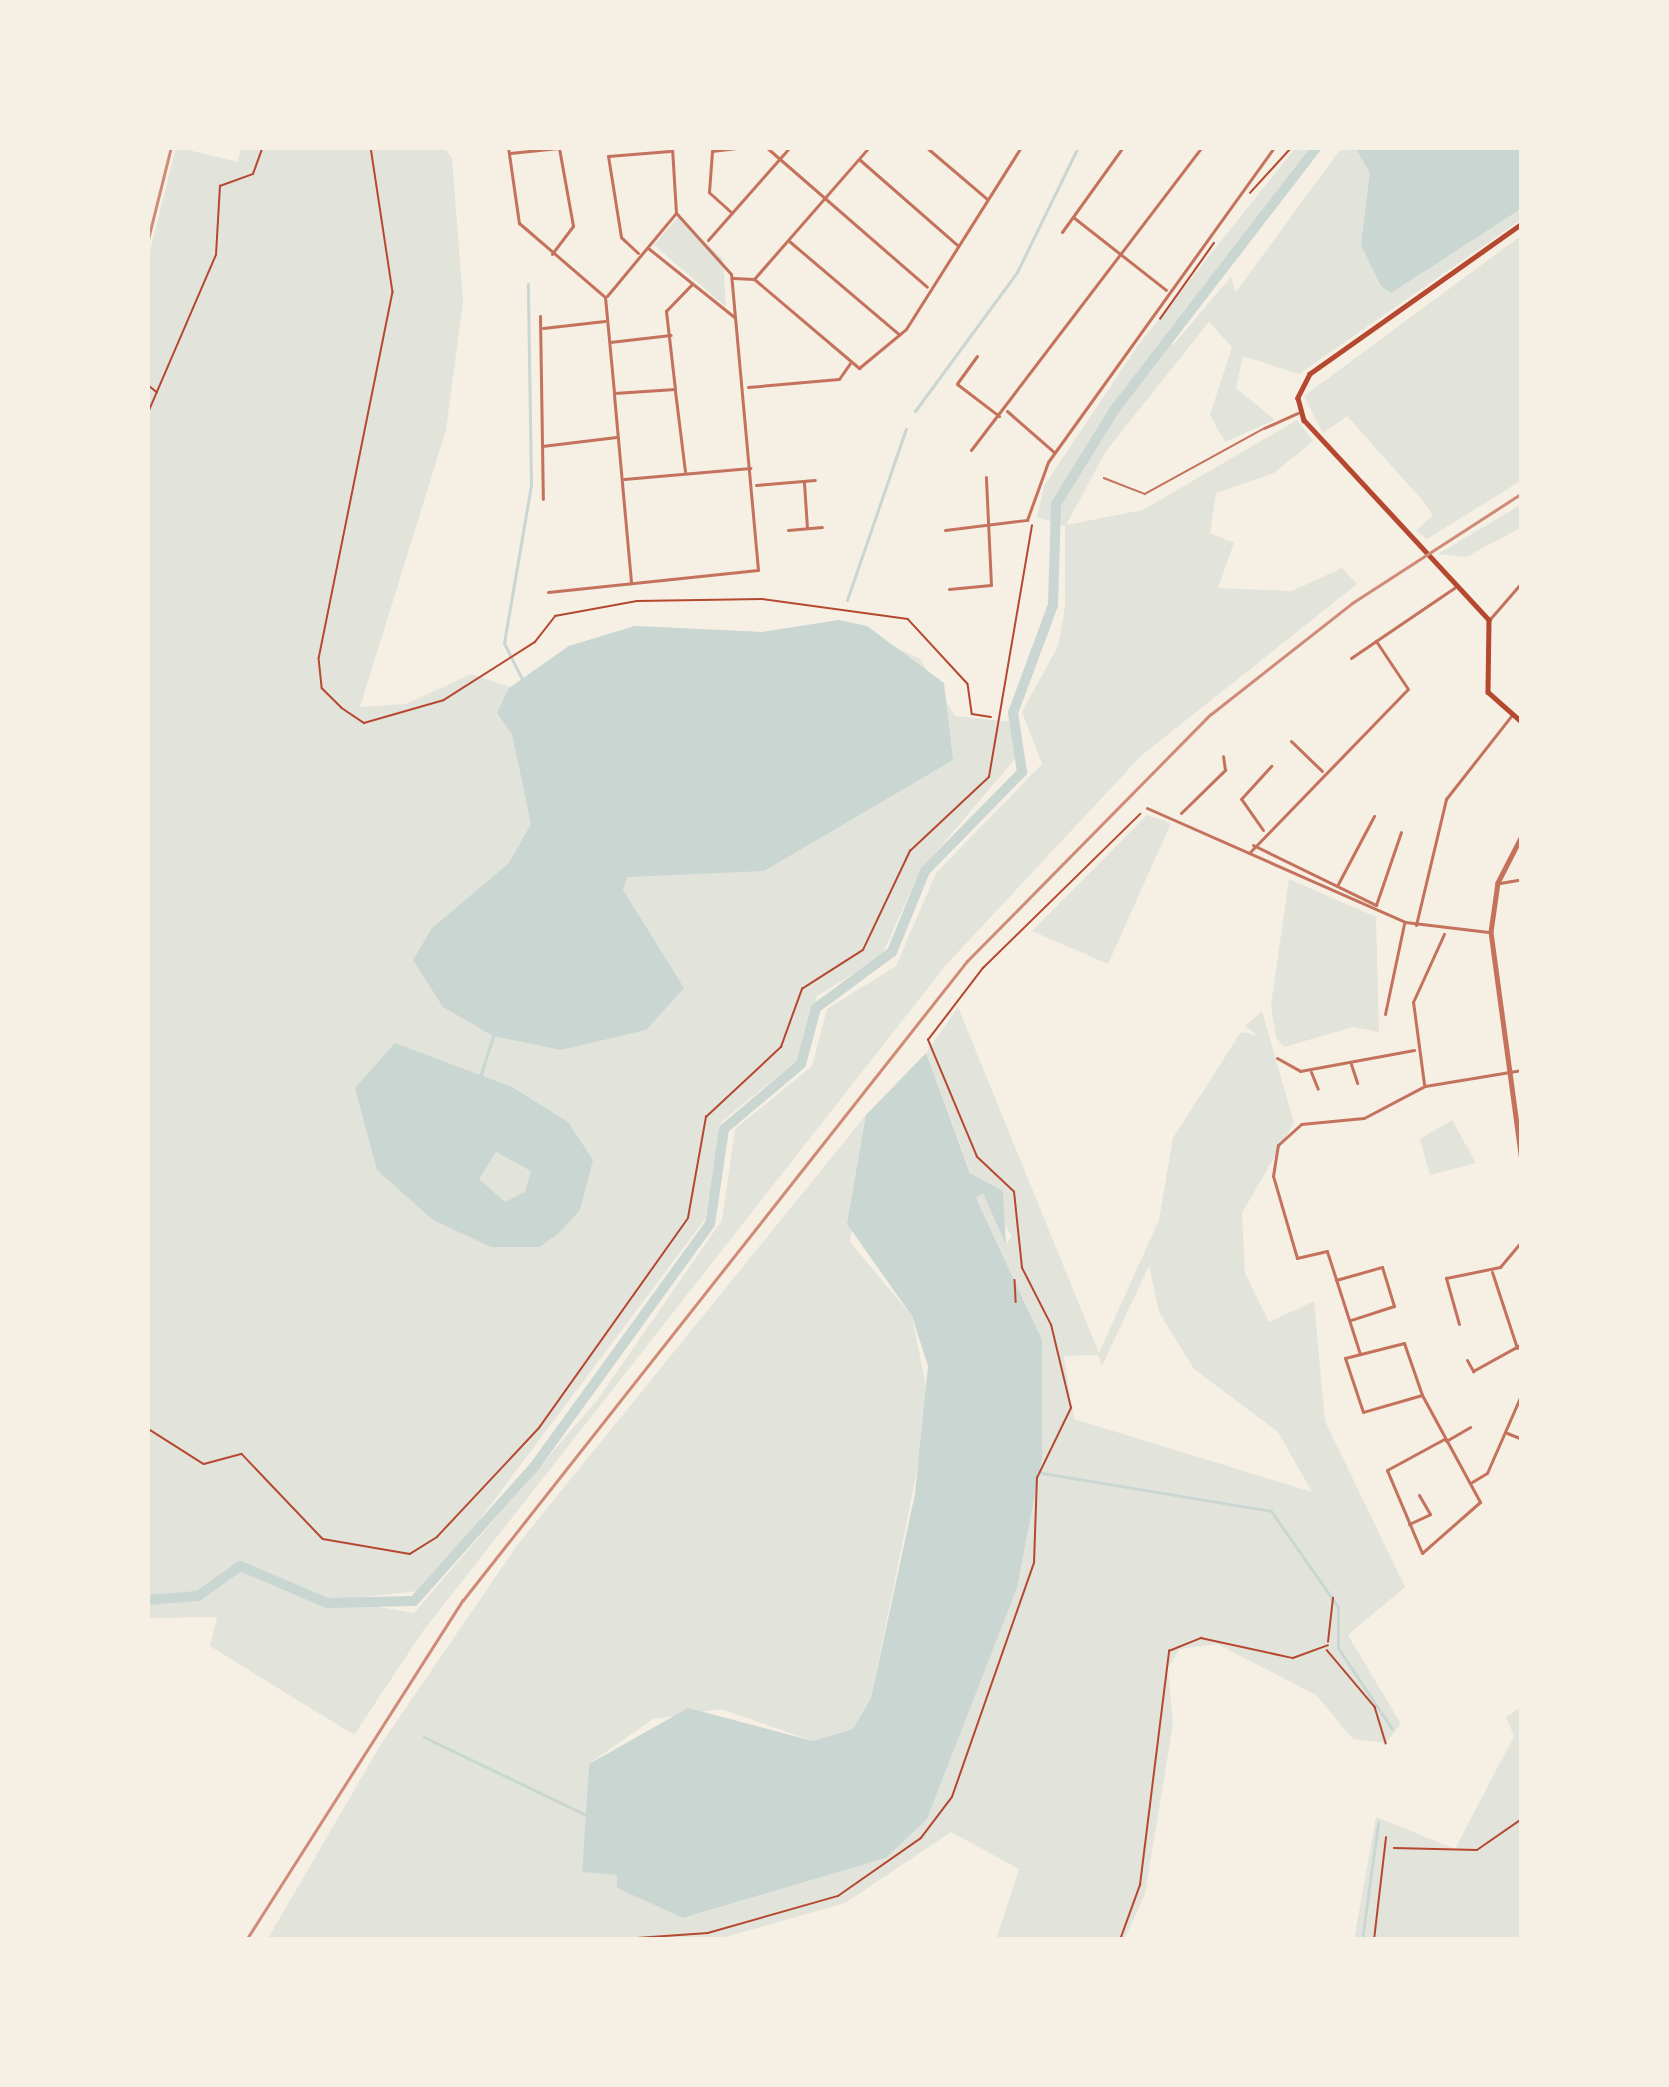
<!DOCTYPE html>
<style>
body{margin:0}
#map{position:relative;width:1669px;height:2087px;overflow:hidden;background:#f6efe4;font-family:Commissioner,sans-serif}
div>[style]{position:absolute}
.green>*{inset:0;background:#e2e4dc}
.water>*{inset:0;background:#c9d6d2}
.stream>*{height:3px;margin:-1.5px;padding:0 1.5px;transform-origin:1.5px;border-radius:1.5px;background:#c9d6d2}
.river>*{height:10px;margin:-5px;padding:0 5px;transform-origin:5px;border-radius:5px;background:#c9d6d2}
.path>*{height:1.5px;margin:-0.75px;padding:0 0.75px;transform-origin:0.75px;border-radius:0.75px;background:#b5482f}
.service>*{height:1.5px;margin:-0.75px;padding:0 0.75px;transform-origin:0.75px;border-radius:0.75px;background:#c5725c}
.minor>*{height:3px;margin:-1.5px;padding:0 1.5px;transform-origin:1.5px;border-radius:1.5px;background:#c5725c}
.tertiary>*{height:4.5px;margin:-2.25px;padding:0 2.25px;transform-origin:2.25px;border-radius:2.25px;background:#c5725c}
.secondary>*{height:4.5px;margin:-2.25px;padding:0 2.25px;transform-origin:2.25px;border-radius:2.25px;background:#b5482f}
.rail>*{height:3px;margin:-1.5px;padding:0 1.5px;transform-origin:1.5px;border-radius:1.5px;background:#cf8b77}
span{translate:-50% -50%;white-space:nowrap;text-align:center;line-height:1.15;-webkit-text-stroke:9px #f6efe4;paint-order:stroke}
.frame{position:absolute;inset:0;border:150px solid #f6efe4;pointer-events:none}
</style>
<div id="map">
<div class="green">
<div style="clip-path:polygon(176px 147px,238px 162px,241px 147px,444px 147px,452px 158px,463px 301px,446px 430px,360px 707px,406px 704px,471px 674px,515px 689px,569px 646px,635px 626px,762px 632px,839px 620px,920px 659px,955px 716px,1011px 722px,1019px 754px,920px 871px,881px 957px,817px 996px,799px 1059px,721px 1122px,705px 1219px,474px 1527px,418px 1591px,339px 1600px,414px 1613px,598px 1399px,722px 1220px,735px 1129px,812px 1066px,827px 1009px,896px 966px,936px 873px,1042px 764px,1022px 712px,1058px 646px,1065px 607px,1065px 526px,1037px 517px,1044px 486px,1139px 344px,1296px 147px,1310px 147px,1165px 338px,1173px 345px,1231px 277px,1236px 292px,1342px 147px,1522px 147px,1522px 219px,1299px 374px,1243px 356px,1236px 388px,1275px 420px,1225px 442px,1210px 415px,1232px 347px,1209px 322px,1106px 451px,1066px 525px,1143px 510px,1297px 420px,1313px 441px,1274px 473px,1216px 493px,1210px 533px,1234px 543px,1218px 588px,1292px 591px,1342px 568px,1357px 584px,1141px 756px,946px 965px,423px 1631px,354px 1735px,210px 1646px,217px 1617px,147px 1618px,147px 263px)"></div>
<div style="clip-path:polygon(678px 217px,723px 259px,726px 307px,654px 245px)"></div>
<div style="clip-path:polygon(1522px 235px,1522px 480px,1427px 539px,1416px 531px,1433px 515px,1423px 501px,1347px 416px,1323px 433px,1304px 396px)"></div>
<div style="clip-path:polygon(1522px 504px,1522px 527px,1466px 557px,1438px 554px)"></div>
<div style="clip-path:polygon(1147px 815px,1171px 823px,1108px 964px,1032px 931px)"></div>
<div style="clip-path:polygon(1289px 879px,1376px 917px,1379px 1032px,1353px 1027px,1284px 1047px,1276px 1038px,1271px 1005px)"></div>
<div style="clip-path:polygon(evenodd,958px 1007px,1099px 1353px,1159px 1220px,1173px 1138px,1241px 1032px,1257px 1035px,1245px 1026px,1262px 1011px,1294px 1123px,1242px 1213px,1245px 1273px,1269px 1322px,1314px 1301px,1325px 1421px,1405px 1587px,1348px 1635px,1401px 1724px,1386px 1743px,1353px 1739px,1316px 1695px,1217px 1644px,1180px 1649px,1168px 1668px,1173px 1724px,1145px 1894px,1124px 1940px,996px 1940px,1019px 1869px,951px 1832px,845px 1903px,715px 1940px,267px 1940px,381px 1744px,518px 1544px,866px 1115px,850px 1242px,912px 1316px,930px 1407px,871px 1698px,853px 1729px,813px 1741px,721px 1709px,653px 1719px,589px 1764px,582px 1872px,617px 1875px,618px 1888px,684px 1918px,886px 1858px,927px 1819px,1017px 1588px,1042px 1458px,1042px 1340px,976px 1198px,983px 1192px,1006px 1244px,1012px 1236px,971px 1174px,926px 1053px,958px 1007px,1149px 1266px,1159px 1312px,1194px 1369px,1278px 1432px,1312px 1492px,1074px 1419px,1064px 1356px,1098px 1355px,1102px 1366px,1149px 1266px)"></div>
<div style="clip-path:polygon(1452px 1120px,1476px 1163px,1430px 1175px,1420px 1139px)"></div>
<div style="clip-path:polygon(1522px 1707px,1522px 1940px,1354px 1940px,1376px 1817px,1455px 1849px,1514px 1736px,1506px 1717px)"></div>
</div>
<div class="water">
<div style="clip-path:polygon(1522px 147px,1522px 208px,1391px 293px,1381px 286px,1361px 245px,1370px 173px,1355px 147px)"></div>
<div style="clip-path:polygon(839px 620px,867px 626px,944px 683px,953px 760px,764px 871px,627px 877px,623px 890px,684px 988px,646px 1030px,561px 1050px,493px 1036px,443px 1007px,413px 960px,432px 928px,509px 863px,531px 824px,512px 734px,497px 713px,509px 688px,569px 646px,635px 626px,762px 632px)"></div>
<div style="clip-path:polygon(evenodd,395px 1043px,512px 1087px,568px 1122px,593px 1160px,580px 1210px,558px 1234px,539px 1247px,491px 1247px,433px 1220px,377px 1170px,355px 1088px,395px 1043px,496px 1152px,531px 1171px,525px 1192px,505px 1202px,479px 1179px,496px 1152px)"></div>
<div style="clip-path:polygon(926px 1053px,970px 1173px,1003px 1191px,1006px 1245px,983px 1193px,976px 1198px,1042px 1340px,1042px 1459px,1017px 1588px,927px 1819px,886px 1858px,683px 1918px,617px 1888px,617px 1875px,582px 1872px,589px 1764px,688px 1708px,813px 1741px,853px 1729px,871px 1698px,915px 1494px,928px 1366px,912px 1316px,847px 1224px,866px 1115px)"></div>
</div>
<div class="stream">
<div style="left:915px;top:411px;width:172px;rotate:-53.7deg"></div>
<div style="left:1017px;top:272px;width:139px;rotate:-64deg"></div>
<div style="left:847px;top:600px;width:181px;rotate:-71deg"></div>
<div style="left:522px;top:679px;width:40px;rotate:-116.6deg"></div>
<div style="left:504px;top:643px;width:160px;rotate:-80.3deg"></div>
<div style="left:531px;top:485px;width:201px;rotate:-90.9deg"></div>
<div style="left:480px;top:1077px;width:43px;rotate:-72.4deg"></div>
<div style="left:1036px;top:1472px;width:238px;rotate:9.4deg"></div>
<div style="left:1271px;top:1511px;width:117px;rotate:55.1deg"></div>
<div style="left:1338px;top:1607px;width:41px;rotate:90deg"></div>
<div style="left:1338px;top:1648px;width:97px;rotate:56.3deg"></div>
<div style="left:424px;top:1737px;width:180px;rotate:25.7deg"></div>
<div style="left:1362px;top:1940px;width:118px;rotate:-82.2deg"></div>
</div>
<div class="river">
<div style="left:147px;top:1600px;width:51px;rotate:-4.5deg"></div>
<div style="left:198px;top:1596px;width:52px;rotate:-35.5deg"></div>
<div style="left:240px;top:1566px;width:95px;rotate:23deg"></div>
<div style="left:327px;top:1603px;width:87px;rotate:-1.3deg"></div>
<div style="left:414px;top:1601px;width:180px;rotate:-48.2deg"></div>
<div style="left:534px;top:1467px;width:300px;rotate:-54.1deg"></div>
<div style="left:710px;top:1224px;width:96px;rotate:-81.6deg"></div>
<div style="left:724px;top:1129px;width:101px;rotate:-40.2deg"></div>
<div style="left:801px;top:1064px;width:58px;rotate:-75deg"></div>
<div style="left:816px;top:1008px;width:94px;rotate:-36.4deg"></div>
<div style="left:892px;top:952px;width:87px;rotate:-67.8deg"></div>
<div style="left:925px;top:871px;width:139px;rotate:-45.6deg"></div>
<div style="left:1022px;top:772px;width:60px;rotate:-98.7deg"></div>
<div style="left:1013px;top:713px;width:115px;rotate:-69.7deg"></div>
<div style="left:1053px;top:605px;width:101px;rotate:-88.3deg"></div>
<div style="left:1056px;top:504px;width:112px;rotate:-58.2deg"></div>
<div style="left:1115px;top:409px;width:331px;rotate:-52.4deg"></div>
</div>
<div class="path">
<div style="left:300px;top:147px;width:9px"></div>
<div style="left:371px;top:147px;width:147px;rotate:81.4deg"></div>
<div style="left:393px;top:292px;width:373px;rotate:101.4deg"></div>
<div style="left:319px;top:658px;width:30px;rotate:84deg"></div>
<div style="left:322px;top:688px;width:28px;rotate:45deg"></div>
<div style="left:342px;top:708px;width:27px;rotate:34deg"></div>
<div style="left:364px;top:723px;width:83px;rotate:-16deg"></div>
<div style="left:444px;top:700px;width:108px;rotate:-32.5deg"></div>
<div style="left:535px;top:642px;width:33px;rotate:-52deg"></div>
<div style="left:555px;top:616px;width:83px;rotate:-10.4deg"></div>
<div style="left:637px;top:601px;width:125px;rotate:-0.9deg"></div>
<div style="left:762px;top:599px;width:147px;rotate:7.8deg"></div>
<div style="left:908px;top:619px;width:88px;rotate:47.3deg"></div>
<div style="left:968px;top:684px;width:30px;rotate:82deg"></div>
<div style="left:972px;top:714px;width:19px;rotate:9deg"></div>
<div style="left:1250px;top:193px;width:62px;rotate:-47.6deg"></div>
<div style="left:1160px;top:319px;width:93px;rotate:-54.6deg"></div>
<div style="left:147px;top:384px;width:13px;rotate:39deg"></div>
<div style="left:147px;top:415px;width:174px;rotate:-66.7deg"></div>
<div style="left:216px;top:255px;width:69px;rotate:-86.7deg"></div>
<div style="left:220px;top:186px;width:35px;rotate:-20deg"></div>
<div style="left:253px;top:174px;width:29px;rotate:-70deg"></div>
<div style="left:1015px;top:1280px;width:22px;rotate:87deg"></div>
<div style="left:147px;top:1428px;width:67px;rotate:32.3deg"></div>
<div style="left:204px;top:1464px;width:39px;rotate:-15deg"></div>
<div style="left:242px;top:1454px;width:117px;rotate:46.4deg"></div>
<div style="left:323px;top:1539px;width:88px;rotate:9.8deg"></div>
<div style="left:410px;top:1554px;width:32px;rotate:-32deg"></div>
<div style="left:437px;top:1537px;width:149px;rotate:-46.9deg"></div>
<div style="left:539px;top:1428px;width:257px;rotate:-54.6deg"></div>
<div style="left:688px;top:1218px;width:103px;rotate:-79.9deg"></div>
<div style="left:706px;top:1117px;width:103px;rotate:-43deg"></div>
<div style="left:781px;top:1047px;width:62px;rotate:-70.1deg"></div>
<div style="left:802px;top:989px;width:72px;rotate:-32.6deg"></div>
<div style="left:863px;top:950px;width:110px;rotate:-64.6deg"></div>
<div style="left:910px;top:851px;width:108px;rotate:-43.1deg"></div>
<div style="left:989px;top:777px;width:255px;rotate:-80.3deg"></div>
<div style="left:1328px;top:1642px;width:44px;rotate:-83.5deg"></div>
<div style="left:1327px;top:1650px;width:75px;rotate:49.9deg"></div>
<div style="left:1375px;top:1707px;width:38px;rotate:73deg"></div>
<div style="left:1394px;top:1848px;width:83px;rotate:1.4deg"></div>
<div style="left:1477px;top:1850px;width:55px;rotate:-34.6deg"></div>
<div style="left:608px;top:1940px;width:100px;rotate:-4deg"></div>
<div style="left:708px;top:1933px;width:135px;rotate:-15.9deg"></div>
<div style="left:838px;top:1896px;width:101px;rotate:-34.9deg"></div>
<div style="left:921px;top:1838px;width:51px;rotate:-52.9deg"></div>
<div style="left:952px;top:1797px;width:248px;rotate:-70.7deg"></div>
<div style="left:1034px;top:1563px;width:85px;rotate:-88deg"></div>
<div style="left:1037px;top:1478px;width:78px;rotate:-64.1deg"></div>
<div style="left:1071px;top:1408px;width:85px;rotate:-103.5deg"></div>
<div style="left:1051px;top:1325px;width:64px;rotate:-117deg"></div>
<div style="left:1022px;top:1268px;width:76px;rotate:-96deg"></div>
<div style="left:1014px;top:1192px;width:51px;rotate:-136.6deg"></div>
<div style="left:977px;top:1157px;width:127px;rotate:-112.7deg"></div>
<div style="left:928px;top:1040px;width:91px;rotate:-52.6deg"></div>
<div style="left:983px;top:968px;width:220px;rotate:-44.4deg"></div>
<div style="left:1120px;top:1940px;width:59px;rotate:-70deg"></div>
<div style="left:1140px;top:1885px;width:236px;rotate:-82.9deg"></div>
<div style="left:1169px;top:1651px;width:35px;rotate:-22deg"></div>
<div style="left:1201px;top:1638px;width:94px;rotate:12.3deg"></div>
<div style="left:1293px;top:1658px;width:37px;rotate:-20deg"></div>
<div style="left:1374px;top:1940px;width:103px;rotate:-83.3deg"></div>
</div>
<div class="service">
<div style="left:1104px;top:478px;width:44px;rotate:21.3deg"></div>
<div style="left:1145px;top:494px;width:135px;rotate:-28.8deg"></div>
</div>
<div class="minor">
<div style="left:508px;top:147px;width:77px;rotate:81.8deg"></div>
<div style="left:519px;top:223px;width:112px;rotate:40.7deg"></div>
<div style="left:766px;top:147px;width:213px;rotate:41deg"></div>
<div style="left:926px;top:147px;width:80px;rotate:40.4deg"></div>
<div style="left:510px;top:153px;width:49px;rotate:-5.8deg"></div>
<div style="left:559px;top:148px;width:79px;rotate:79.8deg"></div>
<div style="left:573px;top:226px;width:35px;rotate:127deg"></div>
<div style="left:860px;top:160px;width:129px;rotate:41.2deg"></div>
<div style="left:732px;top:213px;width:31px;rotate:-138deg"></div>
<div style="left:709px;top:192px;width:41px;rotate:-85.8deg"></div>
<div style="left:712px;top:151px;width:31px;rotate:-7deg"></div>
<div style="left:1073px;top:217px;width:118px;rotate:38.1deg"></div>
<div style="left:1062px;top:232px;width:105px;rotate:-54.3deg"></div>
<div style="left:708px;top:240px;width:124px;rotate:-48.6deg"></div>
<div style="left:789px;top:241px;width:145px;rotate:40.3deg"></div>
<div style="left:648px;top:248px;width:110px;rotate:38.7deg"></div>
<div style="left:638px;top:253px;width:23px;rotate:-137deg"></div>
<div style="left:621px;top:237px;width:82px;rotate:-99.1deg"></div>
<div style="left:608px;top:156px;width:62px;rotate:-4.6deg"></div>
<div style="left:733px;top:278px;width:21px;rotate:3deg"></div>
<div style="left:754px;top:279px;width:175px;rotate:-48.9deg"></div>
<div style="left:754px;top:279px;width:138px;rotate:40.3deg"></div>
<div style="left:859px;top:368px;width:61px;rotate:-39.7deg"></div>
<div style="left:906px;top:329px;width:215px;rotate:-57.7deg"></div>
<div style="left:607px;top:296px;width:108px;rotate:-50.3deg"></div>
<div style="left:676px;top:213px;width:66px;rotate:-93.5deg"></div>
<div style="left:605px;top:297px;width:96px;rotate:84.6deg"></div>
<div style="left:614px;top:393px;width:61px;rotate:-3.8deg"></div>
<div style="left:675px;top:389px;width:79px;rotate:-96.6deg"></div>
<div style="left:666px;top:311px;width:37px;rotate:-46deg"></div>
<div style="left:540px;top:316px;width:183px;rotate:89.1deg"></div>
<div style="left:543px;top:328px;width:62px;rotate:-6.4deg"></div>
<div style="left:610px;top:342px;width:61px;rotate:-6.5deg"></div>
<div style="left:977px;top:356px;width:34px;rotate:126deg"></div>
<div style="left:957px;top:384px;width:53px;rotate:37.3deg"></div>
<div style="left:748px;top:387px;width:91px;rotate:-5deg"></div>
<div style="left:839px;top:379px;width:19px;rotate:-55deg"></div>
<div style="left:675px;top:391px;width:81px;rotate:82.9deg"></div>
<div style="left:614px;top:395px;width:189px;rotate:84.8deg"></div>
<div style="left:1007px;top:411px;width:62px;rotate:41.1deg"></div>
<div style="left:1264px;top:428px;width:37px;rotate:-24deg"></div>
<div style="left:542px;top:446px;width:75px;rotate:-6.9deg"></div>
<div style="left:971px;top:450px;width:381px;rotate:-52.7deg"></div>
<div style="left:624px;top:479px;width:127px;rotate:-5deg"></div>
<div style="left:804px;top:483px;width:45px;rotate:86.2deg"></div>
<div style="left:756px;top:485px;width:59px;rotate:-4.8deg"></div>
<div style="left:788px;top:530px;width:34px;rotate:-5deg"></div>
<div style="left:945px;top:530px;width:83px;rotate:-7deg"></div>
<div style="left:1027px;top:520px;width:62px;rotate:-70.1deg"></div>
<div style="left:1048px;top:462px;width:388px;rotate:-54.3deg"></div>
<div style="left:949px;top:589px;width:42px;rotate:-5.4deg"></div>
<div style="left:991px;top:585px;width:108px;rotate:-92.7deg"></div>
<div style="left:548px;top:592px;width:211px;rotate:-6deg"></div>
<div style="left:758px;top:570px;width:297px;rotate:-95.2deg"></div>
<div style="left:731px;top:274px;width:82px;rotate:-132deg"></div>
<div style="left:1490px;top:619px;width:49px;rotate:-49.1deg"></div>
<div style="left:1351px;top:658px;width:125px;rotate:-34.2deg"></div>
<div style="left:1291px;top:741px;width:43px;rotate:44.1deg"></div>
<div style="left:1147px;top:808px;width:282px;rotate:23.8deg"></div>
<div style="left:1405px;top:922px;width:84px;rotate:6.9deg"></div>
<div style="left:1181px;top:813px;width:62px;rotate:-44.3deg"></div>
<div style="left:1225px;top:770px;width:14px;rotate:-98deg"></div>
<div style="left:1263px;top:830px;width:38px;rotate:-125deg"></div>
<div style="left:1241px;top:799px;width:45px;rotate:-47.7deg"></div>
<div style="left:1253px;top:845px;width:137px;rotate:26deg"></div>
<div style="left:1376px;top:905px;width:77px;rotate:-71.1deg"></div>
<div style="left:1249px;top:853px;width:228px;rotate:-45.9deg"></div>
<div style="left:1408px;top:689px;width:58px;rotate:-123.7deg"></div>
<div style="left:1500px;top:883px;width:22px;rotate:-10deg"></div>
<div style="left:1338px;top:884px;width:77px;rotate:-62.1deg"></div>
<div style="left:1416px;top:925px;width:130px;rotate:-76.6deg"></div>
<div style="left:1446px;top:799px;width:105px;rotate:-51.9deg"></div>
<div style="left:1385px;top:1014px;width:92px;rotate:-78.1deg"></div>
<div style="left:1277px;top:1058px;width:26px;rotate:29deg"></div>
<div style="left:1300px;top:1071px;width:116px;rotate:-10.4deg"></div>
<div style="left:1351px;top:1064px;width:20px;rotate:72deg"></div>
<div style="left:1311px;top:1072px;width:18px;rotate:68deg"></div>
<div style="left:1424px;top:1084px;width:83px;rotate:-97.6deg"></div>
<div style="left:1413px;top:1002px;width:75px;rotate:-65.5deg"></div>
<div style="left:1492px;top:1272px;width:80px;rotate:71.8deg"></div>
<div style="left:1336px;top:1280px;width:48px;rotate:-15.8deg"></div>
<div style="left:1382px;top:1267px;width:41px;rotate:72.9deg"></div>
<div style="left:1394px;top:1306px;width:45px;rotate:162deg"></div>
<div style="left:1459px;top:1324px;width:48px;rotate:-105.8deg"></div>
<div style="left:1446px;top:1278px;width:55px;rotate:-11.5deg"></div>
<div style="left:1500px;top:1267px;width:34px;rotate:-50deg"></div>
<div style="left:1404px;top:1343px;width:55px;rotate:70.9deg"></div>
<div style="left:1422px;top:1395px;width:61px;rotate:163.9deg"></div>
<div style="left:1363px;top:1412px;width:57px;rotate:-108.4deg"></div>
<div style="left:1345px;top:1358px;width:61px;rotate:-14.3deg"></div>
<div style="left:1360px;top:1354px;width:108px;rotate:-107.8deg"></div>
<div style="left:1327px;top:1251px;width:31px;rotate:167deg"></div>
<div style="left:1297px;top:1258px;width:85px;rotate:-106.3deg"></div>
<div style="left:1273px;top:1176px;width:31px;rotate:-81deg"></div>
<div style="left:1278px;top:1145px;width:31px;rotate:-42deg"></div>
<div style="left:1301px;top:1124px;width:63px;rotate:-5.4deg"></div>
<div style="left:1364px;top:1118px;width:69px;rotate:-27.7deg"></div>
<div style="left:1425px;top:1086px;width:98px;rotate:-9.4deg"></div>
<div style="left:1467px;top:1360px;width:13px;rotate:61deg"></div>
<div style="left:1473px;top:1371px;width:56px;rotate:-28.9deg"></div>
<div style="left:1422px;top:1395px;width:122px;rotate:61.5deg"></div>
<div style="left:1480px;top:1502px;width:77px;rotate:138.7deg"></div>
<div style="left:1422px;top:1553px;width:90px;rotate:-112.9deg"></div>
<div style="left:1387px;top:1470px;width:65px;rotate:-28.5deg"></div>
<div style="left:1507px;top:1433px;width:16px;rotate:22deg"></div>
<div style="left:1446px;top:1441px;width:28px;rotate:-30deg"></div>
<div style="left:1472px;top:1482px;width:17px;rotate:-31deg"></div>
<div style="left:1487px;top:1473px;width:87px;rotate:-66.4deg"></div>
<div style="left:1409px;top:1524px;width:23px;rotate:-25deg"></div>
<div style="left:1430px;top:1514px;width:22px;rotate:-120deg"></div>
</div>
<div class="tertiary">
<div style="left:1522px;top:836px;width:53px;rotate:117.1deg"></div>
<div style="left:1498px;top:883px;width:49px;rotate:98.1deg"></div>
<div style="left:1491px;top:932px;width:232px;rotate:82.3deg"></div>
</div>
<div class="secondary">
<div style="left:1522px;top:224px;width:260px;rotate:144.7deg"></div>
<div style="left:1310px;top:374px;width:27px;rotate:117deg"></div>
<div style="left:1298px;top:398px;width:23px;rotate:75deg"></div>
<div style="left:1304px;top:420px;width:272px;rotate:47.2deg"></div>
<div style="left:1489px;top:620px;width:72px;rotate:90.8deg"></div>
<div style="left:1488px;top:692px;width:45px;rotate:41.4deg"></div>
</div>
<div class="rail">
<div style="left:147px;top:243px;width:99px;rotate:-76deg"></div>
<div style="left:246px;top:1940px;width:403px;rotate:-57.5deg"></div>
<div style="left:463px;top:1600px;width:814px;rotate:-51.74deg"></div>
<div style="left:967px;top:961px;width:347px;rotate:-45.4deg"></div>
<div style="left:1211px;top:714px;width:179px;rotate:-38.2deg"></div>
<div style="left:1352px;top:603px;width:202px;rotate:-32.9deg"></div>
</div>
<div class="frame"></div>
</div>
